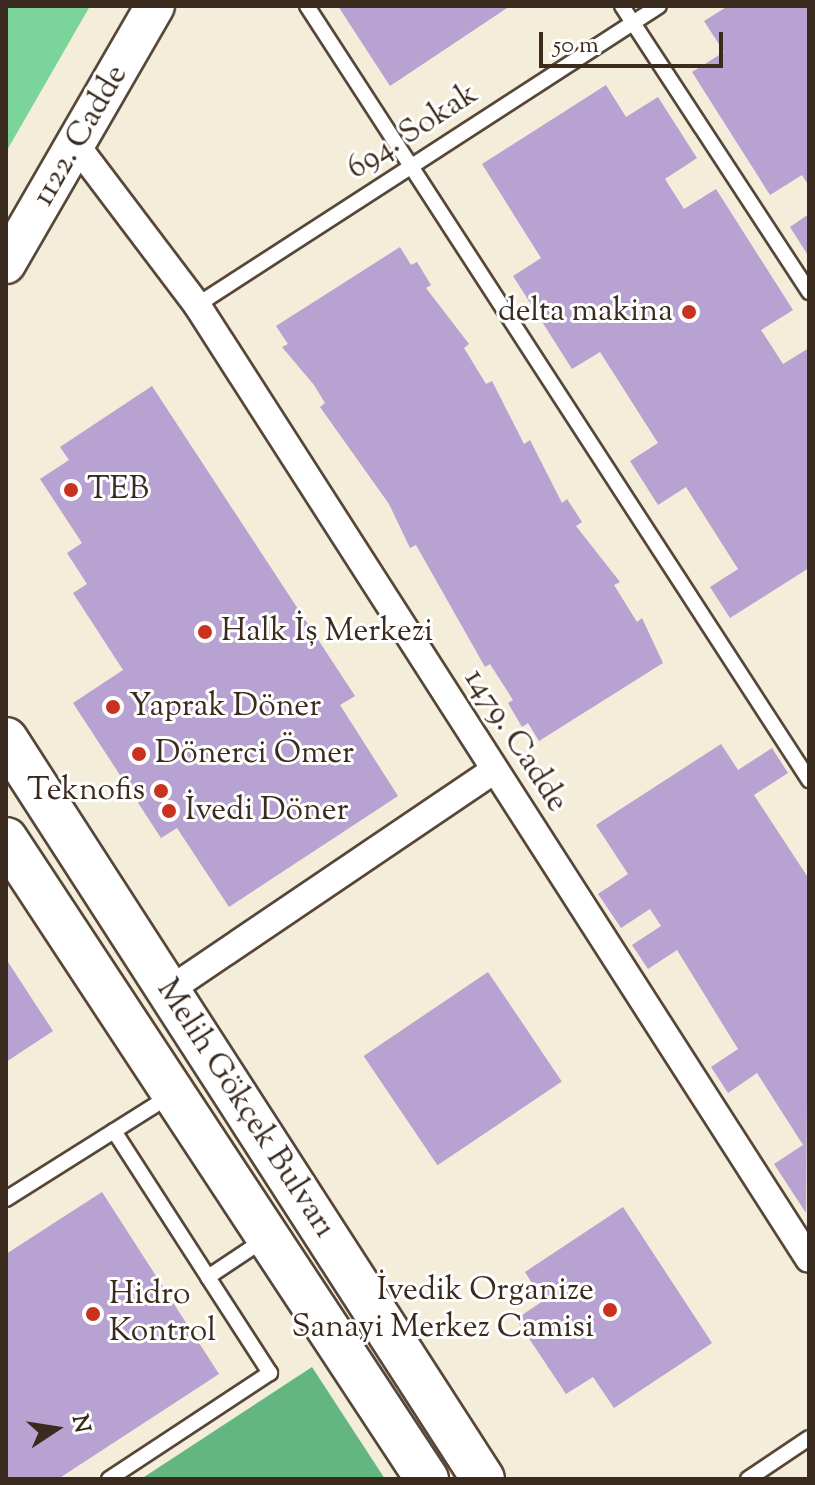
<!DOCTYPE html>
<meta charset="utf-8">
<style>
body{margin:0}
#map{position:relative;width:815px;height:1485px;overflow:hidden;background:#f3edd9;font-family:"Sorts Mill Goudy",serif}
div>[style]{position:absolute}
.green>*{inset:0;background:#7bd499}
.forest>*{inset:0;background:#64b681}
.building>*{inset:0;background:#b7a2d1;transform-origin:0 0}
.roads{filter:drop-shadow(2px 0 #57473a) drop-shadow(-2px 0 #57473a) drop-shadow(0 2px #57473a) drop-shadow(0 -2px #57473a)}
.lane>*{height:14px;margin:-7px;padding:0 7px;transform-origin:7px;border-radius:7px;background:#fff}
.street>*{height:26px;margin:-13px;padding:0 13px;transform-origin:13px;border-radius:13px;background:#fff}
.secondary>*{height:38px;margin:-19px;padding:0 19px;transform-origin:19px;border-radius:19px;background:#fff}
.primary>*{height:42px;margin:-21px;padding:0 21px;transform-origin:21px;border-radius:21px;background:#fff}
.dots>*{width:22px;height:22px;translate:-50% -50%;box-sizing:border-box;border:4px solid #fff;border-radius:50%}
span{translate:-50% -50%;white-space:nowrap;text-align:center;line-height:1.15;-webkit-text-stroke:6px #fff;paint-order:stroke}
.street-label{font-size:32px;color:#3b2a1e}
.poi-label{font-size:32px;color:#3b2a1e}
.right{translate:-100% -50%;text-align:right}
.left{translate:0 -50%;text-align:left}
.frame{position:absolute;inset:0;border:8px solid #3b2a1e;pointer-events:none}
.north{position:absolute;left:16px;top:1389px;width:80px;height:80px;-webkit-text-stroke:6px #fff;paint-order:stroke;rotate:78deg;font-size:22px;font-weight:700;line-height:32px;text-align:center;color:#3b2a1e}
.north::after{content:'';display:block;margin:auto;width:28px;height:36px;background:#3b2a1e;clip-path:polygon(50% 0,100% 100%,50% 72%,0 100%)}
.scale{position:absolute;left:539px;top:32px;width:184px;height:36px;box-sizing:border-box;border:4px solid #3b2a1e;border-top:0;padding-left:10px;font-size:24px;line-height:28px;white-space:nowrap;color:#3b2a1e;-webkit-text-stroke:6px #fff;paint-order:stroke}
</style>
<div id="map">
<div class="green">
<div style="clip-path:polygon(6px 6px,90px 6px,6px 152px)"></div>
</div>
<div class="forest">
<div style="clip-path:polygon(312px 1367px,385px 1479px,141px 1479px)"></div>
</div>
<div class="building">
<div style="clip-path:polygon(338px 6px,510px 6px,390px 86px)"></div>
<div style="clip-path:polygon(728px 6px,809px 6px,809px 186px,802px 175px,770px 195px,692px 72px,724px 52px,704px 21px)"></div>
<div style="clip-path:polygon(606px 85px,626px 117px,658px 97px,697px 158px,665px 179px,684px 209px,716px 189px,793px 310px,761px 330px,783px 364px,809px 348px,809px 568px,730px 618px,710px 587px,738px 569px,686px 487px,658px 505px,630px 461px,658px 443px,600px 352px,572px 369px,513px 276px,541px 258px,482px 164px)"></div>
<div style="clip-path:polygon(809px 214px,809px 257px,790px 227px)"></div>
<div style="clip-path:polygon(400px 247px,411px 265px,417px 262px,431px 285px,426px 288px,469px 344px,464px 348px,486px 384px,492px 381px,524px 444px,530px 440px,562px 503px,567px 499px,582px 522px,576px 526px,620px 582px,614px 585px,637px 622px,642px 618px,663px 663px,539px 741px,528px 723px,522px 727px,508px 703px,513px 700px,490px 664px,485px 667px,416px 545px,410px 548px,389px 504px,320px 407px,325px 403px,314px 385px,282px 347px,288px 344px,276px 326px)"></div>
<div style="clip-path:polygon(152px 386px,355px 696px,340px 705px,398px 796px,229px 907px,177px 828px,161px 838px,73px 703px,123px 670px,73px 593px,87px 584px,67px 553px,82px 543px,40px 479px,69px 460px,60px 447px)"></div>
<div style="clip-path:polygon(721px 744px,738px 770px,772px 748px,788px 773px,754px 795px,809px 879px,806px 1213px,774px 1164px,803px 1145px,757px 1073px,728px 1093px,711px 1067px,738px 1049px,677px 950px,648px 969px,632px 945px,661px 926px,650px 909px,621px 928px,598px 894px,628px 874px,596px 825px)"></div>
<div style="clip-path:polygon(6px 959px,53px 1031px,6px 1062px)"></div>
<div style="left:488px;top:972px;width:132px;height:150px;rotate:56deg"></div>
<div style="clip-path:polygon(102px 1192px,219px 1374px,58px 1479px,6px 1479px,6px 1254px)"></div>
<div style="clip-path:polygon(623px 1207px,712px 1343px,614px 1408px,593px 1377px,566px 1394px,516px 1319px,543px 1301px,525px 1272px)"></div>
</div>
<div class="roads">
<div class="lane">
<div style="left:307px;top:6px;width:923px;rotate:57.03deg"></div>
<div style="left:622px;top:6px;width:342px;rotate:56.8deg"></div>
<div style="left:197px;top:305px;width:550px;rotate:-32.91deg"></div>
<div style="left:114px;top:1131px;width:174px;rotate:57.2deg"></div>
<div style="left:6px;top:1199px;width:195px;rotate:-32.2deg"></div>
<div style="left:109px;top:1479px;width:193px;rotate:-33.4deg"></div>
<div style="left:270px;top:1373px;width:114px;rotate:-122.9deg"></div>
<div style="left:208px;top:1277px;width:69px;rotate:-33.7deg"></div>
<div style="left:748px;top:1479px;width:73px;rotate:-33.9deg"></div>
</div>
<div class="street">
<div style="left:76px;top:145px;width:201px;rotate:52.9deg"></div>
<div style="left:197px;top:305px;width:1133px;rotate:57.32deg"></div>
<div style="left:168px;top:991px;width:392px;rotate:-34.1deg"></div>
</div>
<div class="secondary">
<div style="left:6px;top:264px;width:298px;rotate:-60deg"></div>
</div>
<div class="primary">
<div style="left:6px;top:739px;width:880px;rotate:57.19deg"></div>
<div style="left:6px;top:839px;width:766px;rotate:56.66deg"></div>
</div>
</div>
<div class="dots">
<div style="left:689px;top:312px;background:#c8321e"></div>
<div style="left:71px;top:490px;background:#c8321e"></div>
<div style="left:205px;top:632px;background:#c8321e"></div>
<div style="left:113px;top:707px;background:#c8321e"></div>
<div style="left:139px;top:754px;background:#c8321e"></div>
<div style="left:161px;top:791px;background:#c8321e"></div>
<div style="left:169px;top:811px;background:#c8321e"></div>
<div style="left:610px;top:1310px;background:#c8321e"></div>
<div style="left:93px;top:1314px;background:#c8321e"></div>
</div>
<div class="street-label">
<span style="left:413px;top:132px;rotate:-33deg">694. Sokak</span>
<span style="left:81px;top:136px;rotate:-60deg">1122. Cadde</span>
<span style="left:515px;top:741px;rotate:57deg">1479. Cadde</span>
<span style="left:245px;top:1109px;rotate:57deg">Melih Gökçek Bulvarı</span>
</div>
<div class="poi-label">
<span class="right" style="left:673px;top:312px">delta makina</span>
<span class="left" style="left:87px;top:490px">TEB</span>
<span class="left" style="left:221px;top:632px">Halk İş Merkezi</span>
<span class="left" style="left:129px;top:707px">Yaprak Döner</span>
<span class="left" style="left:155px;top:754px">Dönerci Ömer</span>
<span class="right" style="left:145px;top:791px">Teknofis</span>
<span class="left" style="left:185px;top:811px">İvedi Döner</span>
<span class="right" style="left:594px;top:1310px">İvedik Organize<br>Sanayi Merkez Camisi</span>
<span class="left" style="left:109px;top:1314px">Hidro<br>Kontrol</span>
</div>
<div class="frame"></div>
<div class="north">N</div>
<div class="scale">50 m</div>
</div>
